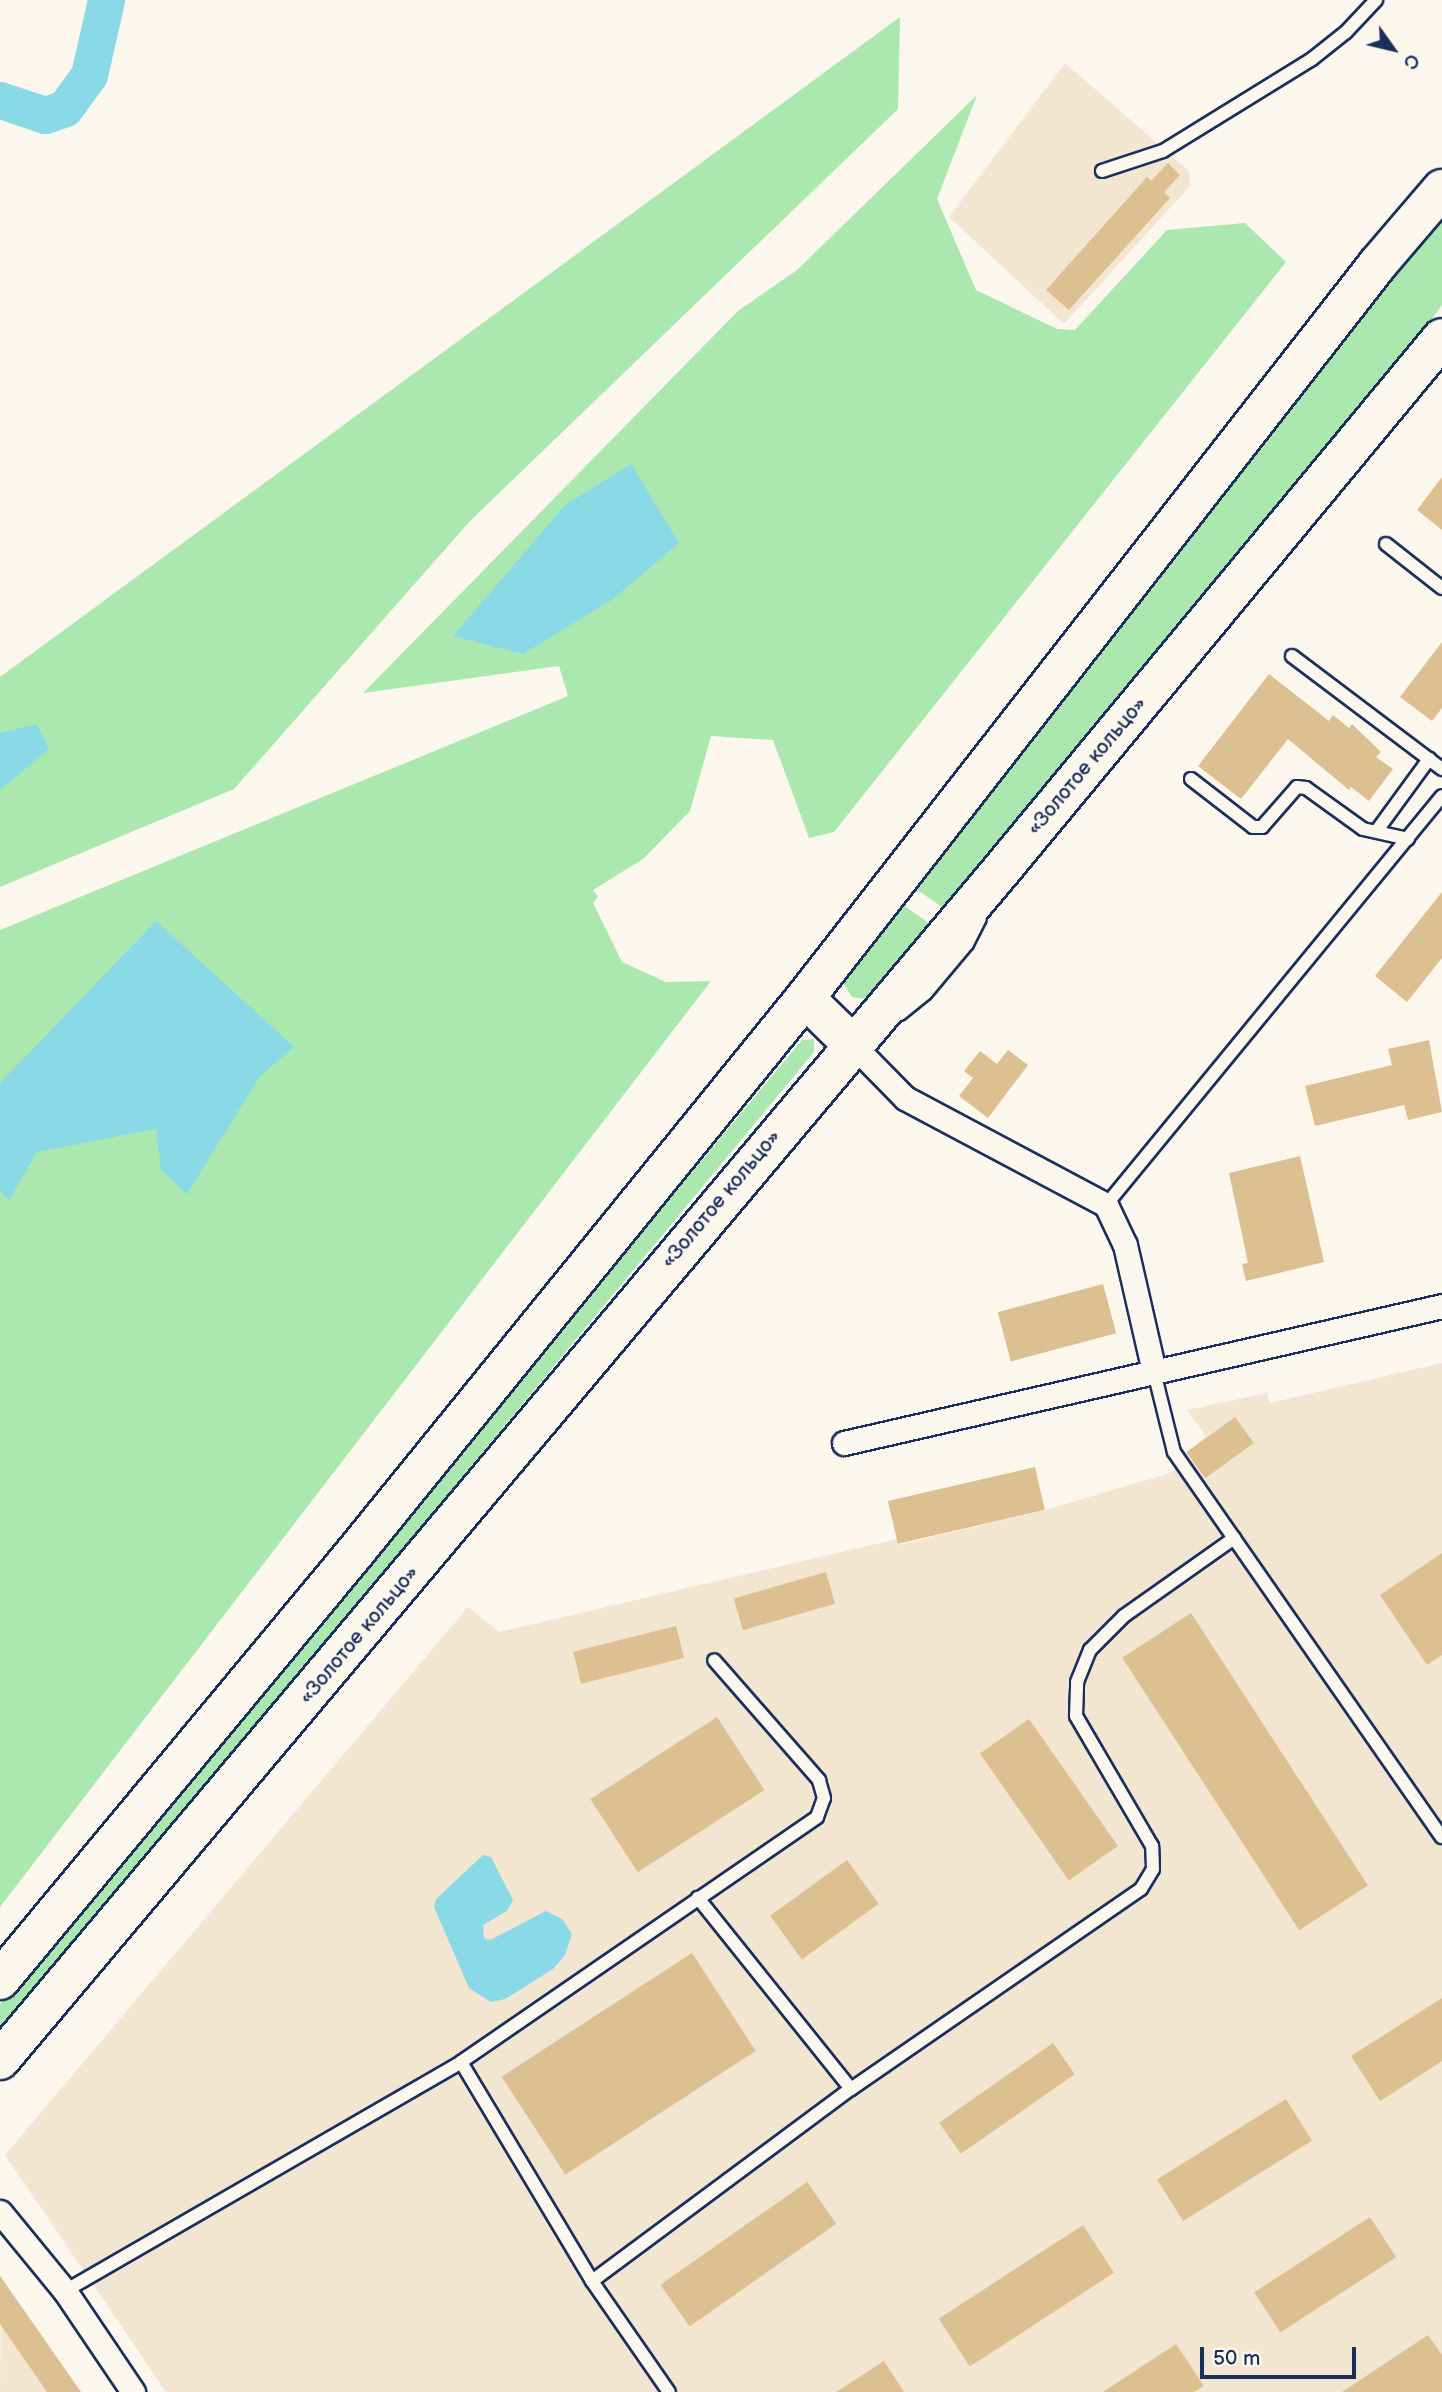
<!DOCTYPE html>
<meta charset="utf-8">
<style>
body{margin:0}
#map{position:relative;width:1442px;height:2392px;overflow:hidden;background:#fbf7ec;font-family:"Balsamiq Sans",sans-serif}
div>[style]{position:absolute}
.built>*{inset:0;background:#f2e6d1}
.green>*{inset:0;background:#abe8af}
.water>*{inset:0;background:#8ad9e6}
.river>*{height:37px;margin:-18.5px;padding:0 18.5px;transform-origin:18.5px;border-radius:18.5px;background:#8ad9e6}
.building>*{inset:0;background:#ddc091;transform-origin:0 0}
.roads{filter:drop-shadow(2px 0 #1b2f5e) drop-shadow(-2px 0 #1b2f5e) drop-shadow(0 2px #1b2f5e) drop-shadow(0 -2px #1b2f5e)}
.lane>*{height:12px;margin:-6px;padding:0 6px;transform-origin:6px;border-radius:6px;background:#fbf7ec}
.street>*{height:23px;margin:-11.5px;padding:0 11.5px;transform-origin:11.5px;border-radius:11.5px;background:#fbf7ec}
.highway>*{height:38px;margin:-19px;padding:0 19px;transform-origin:19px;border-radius:19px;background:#fbf7ec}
span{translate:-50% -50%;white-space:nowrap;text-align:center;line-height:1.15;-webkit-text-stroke:5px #fbf7ec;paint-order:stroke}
.street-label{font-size:21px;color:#1b2f5e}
.north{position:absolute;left:1358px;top:14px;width:70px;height:70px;-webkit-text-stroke:5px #fbf7ec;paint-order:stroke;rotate:124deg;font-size:19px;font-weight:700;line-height:28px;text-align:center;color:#1b2f5e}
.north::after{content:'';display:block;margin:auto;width:24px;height:32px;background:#1b2f5e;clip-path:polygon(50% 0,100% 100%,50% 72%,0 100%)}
.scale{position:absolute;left:1200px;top:2347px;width:156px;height:32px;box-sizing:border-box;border:4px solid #1b2f5e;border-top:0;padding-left:9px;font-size:21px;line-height:24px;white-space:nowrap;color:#1b2f5e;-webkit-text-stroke:5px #fbf7ec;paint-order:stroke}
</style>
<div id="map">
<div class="built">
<div style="clip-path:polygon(1065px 63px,1189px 171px,1190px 186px,1064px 324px,949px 217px)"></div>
<div style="clip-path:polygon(1442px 1363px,1442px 2392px,166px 2392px,5px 2155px,468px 1607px,499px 1632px,897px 1539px,899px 1545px,1045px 1510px,1167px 1474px,1192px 1461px,1186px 1452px,1206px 1437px,1187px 1410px,1267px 1393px,1270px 1403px)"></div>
<div style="clip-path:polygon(1px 2277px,81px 2392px,0 2392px)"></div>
</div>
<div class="green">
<div style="clip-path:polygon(900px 17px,898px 109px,470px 521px,234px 789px,0 887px,0 677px)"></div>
<div style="clip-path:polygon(977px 95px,937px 199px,976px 290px,1057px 329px,1075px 330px,1167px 230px,1245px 223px,1286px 262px,834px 832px,809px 838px,773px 740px,711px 736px,690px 811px,643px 859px,593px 890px,598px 897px,593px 903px,622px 962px,666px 982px,711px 981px,0 1907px,0 930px,568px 696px,559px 666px,363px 693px,738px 311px,797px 270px)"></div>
<div style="clip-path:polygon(1442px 219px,1442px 305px,1386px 381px,942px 907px,916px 889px,1340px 342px)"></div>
<div style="clip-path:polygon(902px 904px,930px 924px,871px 1000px,852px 997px,843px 983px)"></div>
<div style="clip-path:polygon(814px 1039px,814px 1052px,0 2035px,0 2004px,802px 1040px)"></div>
</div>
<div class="water">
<div style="clip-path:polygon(631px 464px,679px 543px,613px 599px,523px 654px,453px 636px,565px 505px)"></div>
<div style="clip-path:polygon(37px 724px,49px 749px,0 790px,0 733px)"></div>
<div style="clip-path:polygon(156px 921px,294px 1047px,260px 1076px,187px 1194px,161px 1170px,156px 1129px,37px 1152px,9px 1200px,0 1191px,0 1083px)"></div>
<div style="clip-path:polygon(483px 1855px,491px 1857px,513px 1900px,507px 1911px,483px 1925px,484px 1938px,490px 1940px,546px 1911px,562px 1919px,572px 1934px,565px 1955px,553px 1969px,505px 1999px,491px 2002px,469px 1988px,434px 1907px,436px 1899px)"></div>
</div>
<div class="river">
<div style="left:0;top:100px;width:47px;rotate:18.4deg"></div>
<div style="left:45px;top:115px;width:21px;rotate:-19deg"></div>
<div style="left:65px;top:108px;width:41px;rotate:-54deg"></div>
<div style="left:89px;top:75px;width:77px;rotate:-77.2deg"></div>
</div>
<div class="building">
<div style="clip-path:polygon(1168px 163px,1180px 175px,1164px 192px,1170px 198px,1069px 310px,1046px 290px,1147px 177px,1151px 181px)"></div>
<div style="clip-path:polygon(1442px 477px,1442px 530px,1417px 510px)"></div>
<div style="clip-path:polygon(1442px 642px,1442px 708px,1432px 721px,1400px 697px)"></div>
<div style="clip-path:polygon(1269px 674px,1329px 721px,1333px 715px,1349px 728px,1352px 724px,1381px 752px,1376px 757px,1393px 769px,1369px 801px,1351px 787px,1349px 790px,1288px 739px,1241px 799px,1198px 766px)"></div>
<div style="clip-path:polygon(1442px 892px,1442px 958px,1407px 1002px,1375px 976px)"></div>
<div style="clip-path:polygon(1429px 1040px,1442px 1112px,1408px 1120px,1404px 1105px,1315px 1126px,1305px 1086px,1392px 1065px,1388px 1049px)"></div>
<div style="clip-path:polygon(1008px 1050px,1028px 1065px,988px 1118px,959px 1096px,973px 1078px,964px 1071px,980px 1051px,997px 1064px)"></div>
<div style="clip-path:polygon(1300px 1156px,1324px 1262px,1246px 1281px,1242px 1264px,1248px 1263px,1229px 1173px)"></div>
<div style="left:1103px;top:1284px;width:51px;height:109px;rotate:75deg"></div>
<div style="left:1235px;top:1417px;width:32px;height:60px;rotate:54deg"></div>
<div style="left:1035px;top:1467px;width:44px;height:151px;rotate:77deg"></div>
<div style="clip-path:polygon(1442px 1553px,1442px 1655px,1427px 1665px,1380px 1595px)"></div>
<div style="left:826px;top:1572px;width:33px;height:96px;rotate:74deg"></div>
<div style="left:1191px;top:1613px;width:325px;height:82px;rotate:57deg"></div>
<div style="left:676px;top:1626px;width:33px;height:106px;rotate:76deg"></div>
<div style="left:717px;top:1717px;width:87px;height:151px;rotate:57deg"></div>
<div style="left:1029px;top:1719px;width:155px;height:60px;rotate:55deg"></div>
<div style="left:847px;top:1860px;width:54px;height:95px;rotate:54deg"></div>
<div style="left:692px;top:1953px;width:117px;height:227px;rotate:57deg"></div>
<div style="clip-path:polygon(1442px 1998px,1442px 2061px,1380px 2101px,1351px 2056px)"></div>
<div style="left:1053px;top:2043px;width:38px;height:139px;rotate:55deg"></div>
<div style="left:1286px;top:2099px;width:49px;height:152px;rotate:58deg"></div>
<div style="left:807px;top:2182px;width:51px;height:179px;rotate:55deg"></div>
<div style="left:1370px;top:2217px;width:48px;height:138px;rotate:57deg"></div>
<div style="left:1083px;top:2225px;width:57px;height:172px;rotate:57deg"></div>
<div style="clip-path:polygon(0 2276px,81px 2392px,47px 2392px,0 2324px)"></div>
<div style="clip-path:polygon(1428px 2335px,1442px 2355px,1442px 2392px,1342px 2392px)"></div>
<div style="clip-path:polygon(1176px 2344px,1204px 2386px,1194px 2392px,1103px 2392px)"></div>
<div style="clip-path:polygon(884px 2361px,904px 2392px,836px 2392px)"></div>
</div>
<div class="roads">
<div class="lane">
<div style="left:1102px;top:171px;width:64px;rotate:-18.2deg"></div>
<div style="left:1163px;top:151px;width:175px;rotate:-31.7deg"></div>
<div style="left:1312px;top:59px;width:43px;rotate:-38.5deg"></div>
<div style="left:1346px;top:32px;width:44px;rotate:-46.8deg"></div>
<div style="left:1386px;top:544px;width:71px;rotate:38.2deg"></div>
<div style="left:1292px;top:656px;width:188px;rotate:37deg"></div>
<div style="left:1191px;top:779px;width:78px;rotate:37.7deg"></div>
<div style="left:1253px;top:827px;width:9px"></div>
<div style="left:1262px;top:827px;width:53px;rotate:-48.8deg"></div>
<div style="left:1297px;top:787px;width:9px;rotate:6deg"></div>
<div style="left:1306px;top:788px;width:70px;rotate:35.7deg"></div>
<div style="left:1363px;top:829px;width:46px;rotate:12.5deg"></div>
<div style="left:1378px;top:829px;width:87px;rotate:-53.9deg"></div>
<div style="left:900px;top:1014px;width:33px;rotate:-39deg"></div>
<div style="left:926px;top:993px;width:64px;rotate:-50.1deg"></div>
<div style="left:967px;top:944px;width:28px;rotate:-63deg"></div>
<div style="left:1106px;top:1205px;width:529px;rotate:-50.6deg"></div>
<div style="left:1154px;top:1372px;width:82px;rotate:76deg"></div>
<div style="left:1174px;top:1452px;width:469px;rotate:55.2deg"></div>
<div style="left:461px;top:2062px;width:255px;rotate:59.1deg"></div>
<div style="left:592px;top:2281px;width:135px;rotate:55.3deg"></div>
<div style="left:851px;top:2089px;width:352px;rotate:-34.6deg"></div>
<div style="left:1141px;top:1889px;width:23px;rotate:-59deg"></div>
<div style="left:1153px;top:1869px;width:23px;rotate:-92deg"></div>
<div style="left:1152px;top:1846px;width:151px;rotate:-120.3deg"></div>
<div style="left:1076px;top:1716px;width:34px;rotate:-88deg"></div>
<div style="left:1077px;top:1682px;width:35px;rotate:-68deg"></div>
<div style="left:1090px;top:1650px;width:48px;rotate:-45deg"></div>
<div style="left:1124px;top:1616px;width:135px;rotate:-35.3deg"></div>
<div style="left:592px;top:2281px;width:322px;rotate:-36.6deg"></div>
<div style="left:851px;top:2089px;width:245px;rotate:-128.7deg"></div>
<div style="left:65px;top:2291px;width:457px;rotate:-30deg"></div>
<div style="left:461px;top:2062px;width:432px;rotate:-34.5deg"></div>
<div style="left:817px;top:1817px;width:20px;rotate:-70deg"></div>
<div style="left:824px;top:1798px;width:19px;rotate:-106deg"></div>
<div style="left:819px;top:1780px;width:159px;rotate:-131.2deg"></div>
</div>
<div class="street">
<div style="left:852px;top:1044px;width:76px;rotate:45.5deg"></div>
<div style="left:905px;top:1098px;width:228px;rotate:28deg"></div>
<div style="left:1106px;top:1205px;width:44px;rotate:64.6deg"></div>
<div style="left:1125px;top:1245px;width:130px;rotate:77.1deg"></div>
<div style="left:844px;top:1443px;width:613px;rotate:-12.9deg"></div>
<div style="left:0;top:2212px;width:102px;rotate:50.6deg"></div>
<div style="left:65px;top:2291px;width:122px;rotate:56deg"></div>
</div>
<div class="highway">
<div style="left:805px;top:998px;width:66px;rotate:44.4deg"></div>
<div style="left:0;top:1980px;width:552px;rotate:-50.29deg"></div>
<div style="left:353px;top:1555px;width:717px;rotate:-50.94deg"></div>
<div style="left:805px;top:998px;width:930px;rotate:-52.03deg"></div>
<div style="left:1377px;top:265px;width:100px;rotate:-49.5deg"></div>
<div style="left:0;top:2060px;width:1566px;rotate:-49.92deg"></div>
<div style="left:1008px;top:862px;width:680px;rotate:-50.37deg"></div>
</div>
</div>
<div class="street-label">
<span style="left:1087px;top:766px;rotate:-50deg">«Золотое кольцо»</span>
<span style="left:721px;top:1199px;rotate:-50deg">«Золотое кольцо»</span>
<span style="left:359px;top:1635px;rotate:-50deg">«Золотое кольцо»</span>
</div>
<div class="north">С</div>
<div class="scale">50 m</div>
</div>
